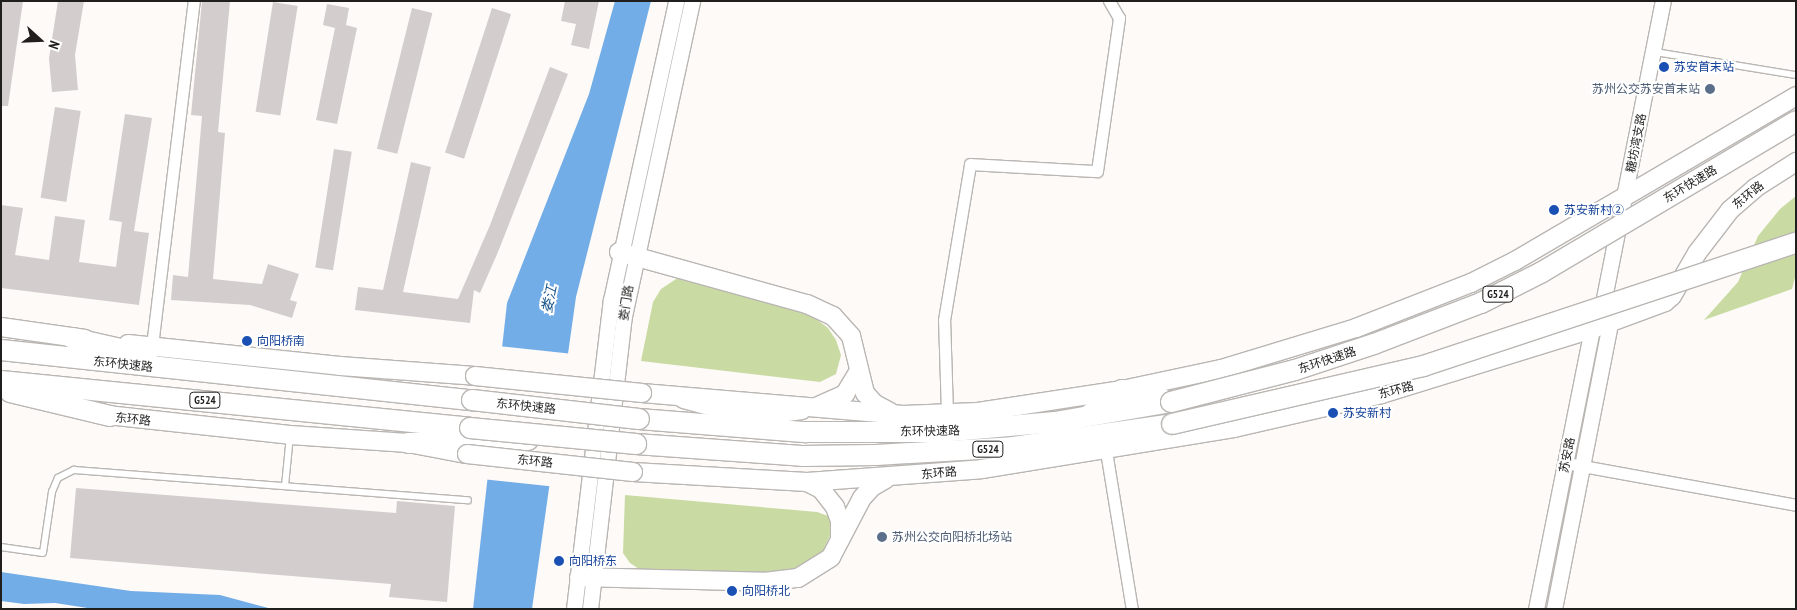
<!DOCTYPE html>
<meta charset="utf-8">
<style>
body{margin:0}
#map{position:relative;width:1797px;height:610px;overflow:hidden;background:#fdfaf7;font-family:"PT Sans Narrow","Noto Sans SC",sans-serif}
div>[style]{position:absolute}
.green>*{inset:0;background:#c9dba3}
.water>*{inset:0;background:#73ade7}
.pier>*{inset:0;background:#fdfaf7;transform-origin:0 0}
.building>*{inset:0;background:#d3cecd;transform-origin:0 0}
.roads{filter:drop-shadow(1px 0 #b9b6b3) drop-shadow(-1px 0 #b9b6b3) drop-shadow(0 1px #b9b6b3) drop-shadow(0 -1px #b9b6b3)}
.lane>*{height:5.5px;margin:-2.75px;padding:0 2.75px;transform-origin:2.75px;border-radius:2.75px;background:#fff}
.street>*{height:11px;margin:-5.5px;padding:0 5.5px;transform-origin:5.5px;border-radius:5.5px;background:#fff}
.secondary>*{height:15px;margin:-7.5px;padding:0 7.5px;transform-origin:7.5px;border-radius:7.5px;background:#fff}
.primary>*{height:18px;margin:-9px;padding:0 9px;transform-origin:9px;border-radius:9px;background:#fff}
.highway>*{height:20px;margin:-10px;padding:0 10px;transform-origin:10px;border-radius:10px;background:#fff}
.bridges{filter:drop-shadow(1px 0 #b9b6b3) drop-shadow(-1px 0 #b9b6b3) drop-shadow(0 1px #b9b6b3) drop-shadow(0 -1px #b9b6b3)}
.primary-bridge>*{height:18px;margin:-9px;padding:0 9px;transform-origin:9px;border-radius:9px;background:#fff}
.highway-bridge>*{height:20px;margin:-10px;padding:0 10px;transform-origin:10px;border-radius:10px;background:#fff}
.dots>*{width:14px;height:14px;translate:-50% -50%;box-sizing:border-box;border:2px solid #fff;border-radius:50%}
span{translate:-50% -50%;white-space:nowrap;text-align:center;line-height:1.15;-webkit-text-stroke:4px #fff;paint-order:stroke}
.shield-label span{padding:1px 4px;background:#fff;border:1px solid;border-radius:4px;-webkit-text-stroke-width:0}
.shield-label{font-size:11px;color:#201f1e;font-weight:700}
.transit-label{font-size:12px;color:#164399}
.left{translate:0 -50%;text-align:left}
.service-label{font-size:12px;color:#4e5e75}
.right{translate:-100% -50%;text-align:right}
.street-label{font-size:12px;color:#201f1e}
.water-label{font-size:14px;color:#19578c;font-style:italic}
.frame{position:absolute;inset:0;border:2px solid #201f1e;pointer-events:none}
.north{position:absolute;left:15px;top:15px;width:50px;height:50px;-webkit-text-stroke:4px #fff;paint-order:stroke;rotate:110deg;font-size:14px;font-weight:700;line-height:20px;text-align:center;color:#201f1e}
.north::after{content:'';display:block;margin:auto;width:18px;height:22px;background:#201f1e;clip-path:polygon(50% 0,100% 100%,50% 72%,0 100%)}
</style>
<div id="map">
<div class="green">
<div style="clip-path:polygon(1796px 196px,1796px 274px,1792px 289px,1704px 320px,1738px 282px,1758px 236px,1780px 209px)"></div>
<div style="clip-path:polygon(676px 279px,687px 279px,812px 316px,828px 328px,836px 340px,841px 355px,836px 374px,820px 382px,641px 361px,653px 302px,661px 289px)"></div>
<div style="clip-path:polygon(625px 495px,817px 512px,831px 517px,834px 527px,821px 555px,788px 575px,642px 571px,630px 563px,623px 553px)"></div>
</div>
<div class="water">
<div style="clip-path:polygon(615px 1px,651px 1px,576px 297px,532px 609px,473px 609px,507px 303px,589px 94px)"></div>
<div style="clip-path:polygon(1px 572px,131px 591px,220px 595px,272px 609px,94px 609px,55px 603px,24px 604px,1px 601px)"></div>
</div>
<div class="pier">
<div style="left:498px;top:346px;width:71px;height:134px;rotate:6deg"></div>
</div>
<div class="building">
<div style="clip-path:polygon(1px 1px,23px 1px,8px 106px,1px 106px)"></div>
<div style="clip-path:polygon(58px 1px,84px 1px,75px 55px,78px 90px,52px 92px,49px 58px)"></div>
<div style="clip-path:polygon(202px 1px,230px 1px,218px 132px,225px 133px,213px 279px,262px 284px,268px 264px,299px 274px,290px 300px,297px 302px,292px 318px,250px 305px,171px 300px,173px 275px,188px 277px,202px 116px,191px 115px)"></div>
<div style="clip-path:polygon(565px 1px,599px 1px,589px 49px,571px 45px,576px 24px,561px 21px)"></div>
<div style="left:273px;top:2px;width:25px;height:111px;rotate:9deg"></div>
<div style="clip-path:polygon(327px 4px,349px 8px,346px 25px,357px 28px,337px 124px,316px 120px,335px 28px,323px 25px)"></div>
<div style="left:412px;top:8px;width:21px;height:145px;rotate:14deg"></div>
<div style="left:492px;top:8px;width:20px;height:152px;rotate:18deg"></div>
<div style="clip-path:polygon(550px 67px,568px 74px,498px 252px,480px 293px,474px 290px,470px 323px,355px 310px,358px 287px,383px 290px,411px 162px,431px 167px,403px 292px,458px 299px,490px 225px)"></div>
<div style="left:55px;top:107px;width:26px;height:92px;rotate:9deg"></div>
<div style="clip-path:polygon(125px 114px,152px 118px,134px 231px,149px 233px,139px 305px,1px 288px,1px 205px,23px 208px,15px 255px,49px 260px,55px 216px,85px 220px,79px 262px,116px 267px,122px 222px,109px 220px)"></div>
<div style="left:334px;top:149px;width:18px;height:120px;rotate:9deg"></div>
<div style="clip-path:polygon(76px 488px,396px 513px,397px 501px,455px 506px,447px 602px,389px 597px,391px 584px,70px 558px)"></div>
</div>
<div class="roads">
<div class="lane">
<div style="left:1655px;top:52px;width:143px;rotate:9.3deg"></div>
<div style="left:285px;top:486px;width:50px;rotate:-84.3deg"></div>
<div style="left:1px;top:547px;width:42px;rotate:8.1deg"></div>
<div style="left:43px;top:553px;width:62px;rotate:-81.6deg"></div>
<div style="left:52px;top:492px;width:15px;rotate:-67deg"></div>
<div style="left:58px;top:478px;width:18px;rotate:-27deg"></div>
<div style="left:74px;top:470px;width:395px;rotate:4.4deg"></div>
</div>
<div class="street">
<div style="left:152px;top:346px;width:348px;rotate:-83.1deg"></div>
<div style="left:947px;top:413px;width:93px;rotate:-91.8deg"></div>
<div style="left:944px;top:320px;width:158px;rotate:-80.5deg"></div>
<div style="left:970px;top:164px;width:127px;rotate:3.2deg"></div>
<div style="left:1097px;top:171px;width:155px;rotate:-81.8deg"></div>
<div style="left:1119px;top:18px;width:20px;rotate:-120deg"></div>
<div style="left:1106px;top:451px;width:160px;rotate:80.7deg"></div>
<div style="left:1566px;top:463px;width:234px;rotate:10.3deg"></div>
</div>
<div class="secondary">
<div style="left:574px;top:609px;width:311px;rotate:-83.2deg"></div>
<div style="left:611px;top:300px;width:306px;rotate:-77.7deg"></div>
<div style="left:590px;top:609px;width:295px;rotate:-83.4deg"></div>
<div style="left:624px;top:316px;width:322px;rotate:-77.8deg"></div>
<div style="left:1536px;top:609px;width:286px;rotate:-78.7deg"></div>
<div style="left:1592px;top:329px;width:28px;rotate:-67deg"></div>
<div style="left:1603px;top:303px;width:308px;rotate:-78.8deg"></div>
<div style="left:1554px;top:609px;width:291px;rotate:-78.9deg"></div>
<div style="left:1610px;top:323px;width:9px;rotate:-108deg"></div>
</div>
<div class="primary">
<div style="left:619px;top:252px;width:195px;rotate:15.5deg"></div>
<div style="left:807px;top:304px;width:29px;rotate:25deg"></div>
<div style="left:833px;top:316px;width:27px;rotate:48deg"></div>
<div style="left:851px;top:336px;width:59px;rotate:76.2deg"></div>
<div style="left:865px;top:393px;width:15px;rotate:48deg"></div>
<div style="left:875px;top:404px;width:17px;rotate:28deg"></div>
<div style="left:1px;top:327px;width:85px;rotate:8.1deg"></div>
<div style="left:128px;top:344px;width:213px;rotate:5.9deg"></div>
<div style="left:340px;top:366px;width:135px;rotate:4.2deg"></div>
<div style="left:642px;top:393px;width:262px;rotate:4.8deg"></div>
<div style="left:903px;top:415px;width:75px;rotate:-2.3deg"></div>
<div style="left:978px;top:412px;width:146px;rotate:-8.7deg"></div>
<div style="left:1122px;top:390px;width:101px;rotate:-12deg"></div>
<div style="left:1221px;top:369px;width:141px;rotate:-16.9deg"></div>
<div style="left:1356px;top:328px;width:123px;rotate:-21.4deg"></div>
<div style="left:1471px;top:283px;width:49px;rotate:-26.6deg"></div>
<div style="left:1515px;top:261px;width:326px;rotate:-30.4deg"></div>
<div style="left:816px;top:407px;width:32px;rotate:-24deg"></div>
<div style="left:845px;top:394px;width:27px;rotate:-59deg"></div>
<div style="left:98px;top:414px;width:193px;rotate:6.2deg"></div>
<div style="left:290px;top:435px;width:118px;rotate:3.9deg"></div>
<div style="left:408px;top:443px;width:60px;rotate:10.6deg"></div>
<div style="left:633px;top:472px;width:174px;rotate:3.3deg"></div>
<div style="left:807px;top:482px;width:175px;rotate:-4.2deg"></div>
<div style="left:982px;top:469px;width:255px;rotate:-9.2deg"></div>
<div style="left:1234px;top:428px;width:152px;rotate:-12.9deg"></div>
<div style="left:1382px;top:394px;width:220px;rotate:-17.2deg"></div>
<div style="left:1592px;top:329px;width:78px;rotate:-20.3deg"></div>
<div style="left:1665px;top:302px;width:9px;rotate:-41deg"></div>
<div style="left:1672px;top:296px;width:50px;rotate:-59.8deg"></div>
<div style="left:1697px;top:253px;width:54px;rotate:-52.5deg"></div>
<div style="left:1730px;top:210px;width:33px;rotate:-41deg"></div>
<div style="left:1755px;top:188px;width:49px;rotate:-32.4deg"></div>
<div style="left:807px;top:482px;width:16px;rotate:27deg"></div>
<div style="left:821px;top:489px;width:23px;rotate:52deg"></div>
<div style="left:835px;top:507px;width:15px;rotate:70deg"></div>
<div style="left:840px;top:521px;width:19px;rotate:90deg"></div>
<div style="left:579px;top:577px;width:185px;rotate:1.5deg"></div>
<div style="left:764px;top:582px;width:34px;rotate:-7deg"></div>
<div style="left:798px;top:578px;width:39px;rotate:-32deg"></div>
<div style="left:831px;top:557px;width:67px;rotate:-62.3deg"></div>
<div style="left:862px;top:498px;width:15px;rotate:-48deg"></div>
<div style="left:872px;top:487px;width:16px;rotate:-30deg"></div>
</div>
<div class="highway">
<div style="left:72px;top:338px;width:77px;rotate:12.8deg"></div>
<div style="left:1px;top:350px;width:474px;rotate:6.1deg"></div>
<div style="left:1px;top:381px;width:471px;rotate:5.7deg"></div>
<div style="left:10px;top:392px;width:103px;rotate:13.5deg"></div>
<div style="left:684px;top:398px;width:84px;rotate:15.2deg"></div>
<div style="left:1089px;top:415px;width:41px;rotate:-37.1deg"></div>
<div style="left:1122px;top:390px;width:44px;rotate:13.1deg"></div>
<div style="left:750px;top:416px;width:52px;rotate:-7.7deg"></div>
<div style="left:639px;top:419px;width:168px;rotate:4.5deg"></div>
<div style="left:806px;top:432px;width:135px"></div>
<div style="left:941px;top:432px;width:114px;rotate:-5deg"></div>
<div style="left:1055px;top:422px;width:118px;rotate:-9.8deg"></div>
<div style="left:408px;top:443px;width:120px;rotate:-1.4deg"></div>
<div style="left:636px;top:444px;width:166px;rotate:4.1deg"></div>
<div style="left:802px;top:456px;width:74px;rotate:-0.8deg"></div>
<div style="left:876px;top:455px;width:137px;rotate:-3.3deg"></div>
<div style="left:1013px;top:447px;width:161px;rotate:-8.2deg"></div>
</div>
</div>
<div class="bridges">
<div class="primary-bridge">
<div style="left:475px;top:376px;width:168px;rotate:5.8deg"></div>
<div style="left:467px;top:454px;width:167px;rotate:6.2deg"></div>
</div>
<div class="highway-bridge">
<div style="left:472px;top:400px;width:168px;rotate:6.5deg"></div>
<div style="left:1171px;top:402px;width:128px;rotate:-14.5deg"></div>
<div style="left:1295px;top:370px;width:83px;rotate:-18.2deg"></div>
<div style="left:1374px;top:344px;width:115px;rotate:-21deg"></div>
<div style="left:1481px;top:303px;width:68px;rotate:-26.9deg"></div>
<div style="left:1542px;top:272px;width:295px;rotate:-30.7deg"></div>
<div style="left:1172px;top:424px;width:258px;rotate:-13deg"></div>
<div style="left:1423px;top:366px;width:393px;rotate:-18.3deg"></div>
<div style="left:470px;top:428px;width:167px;rotate:5.5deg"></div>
</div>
</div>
<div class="dots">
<div style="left:1664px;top:67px;background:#1a4fb4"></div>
<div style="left:1710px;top:89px;background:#5c6f8a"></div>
<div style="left:1554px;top:210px;background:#1a4fb4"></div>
<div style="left:247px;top:341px;background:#1a4fb4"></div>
<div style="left:1333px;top:413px;background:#1a4fb4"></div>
<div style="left:882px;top:537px;background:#5c6f8a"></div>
<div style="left:559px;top:561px;background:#1a4fb4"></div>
<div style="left:732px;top:591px;background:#1a4fb4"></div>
</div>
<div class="shield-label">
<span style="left:1498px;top:294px">G524</span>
<span style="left:205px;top:400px">G524</span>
<span style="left:988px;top:449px">G524</span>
</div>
<div class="transit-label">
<span class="left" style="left:1674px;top:67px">苏安首末站</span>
<span class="left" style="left:1564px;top:210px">苏安新村②</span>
<span class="left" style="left:257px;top:341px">向阳桥南</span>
<span class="left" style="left:1343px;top:413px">苏安新村</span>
<span class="left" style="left:569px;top:561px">向阳桥东</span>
<span class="left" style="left:742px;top:591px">向阳桥北</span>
</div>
<div class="service-label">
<span class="right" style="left:1700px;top:89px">苏州公交苏安首末站</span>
<span class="left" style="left:892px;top:537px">苏州公交向阳桥北场站</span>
</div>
<div class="street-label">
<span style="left:1636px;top:143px;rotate:-79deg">糖坊湾支路</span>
<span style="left:1690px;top:184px;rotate:-31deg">东环快速路</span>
<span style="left:1748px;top:195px;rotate:-39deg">东环路</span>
<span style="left:626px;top:303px;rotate:-81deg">娄门路</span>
<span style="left:1327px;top:360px;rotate:-18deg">东环快速路</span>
<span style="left:123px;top:364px;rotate:6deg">东环快速路</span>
<span style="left:1396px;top:390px;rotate:-15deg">东环路</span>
<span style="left:526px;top:406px;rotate:6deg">东环快速路</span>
<span style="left:133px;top:419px;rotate:6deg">东环路</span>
<span style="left:930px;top:431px;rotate:-1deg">东环快速路</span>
<span style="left:1567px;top:455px;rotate:-79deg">苏安路</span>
<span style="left:535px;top:461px;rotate:6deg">东环路</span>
<span style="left:939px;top:473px;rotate:-5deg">东环路</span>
</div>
<div class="water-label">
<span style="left:549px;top:299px;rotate:-78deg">娄江</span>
</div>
<div class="frame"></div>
<div class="north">N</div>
</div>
